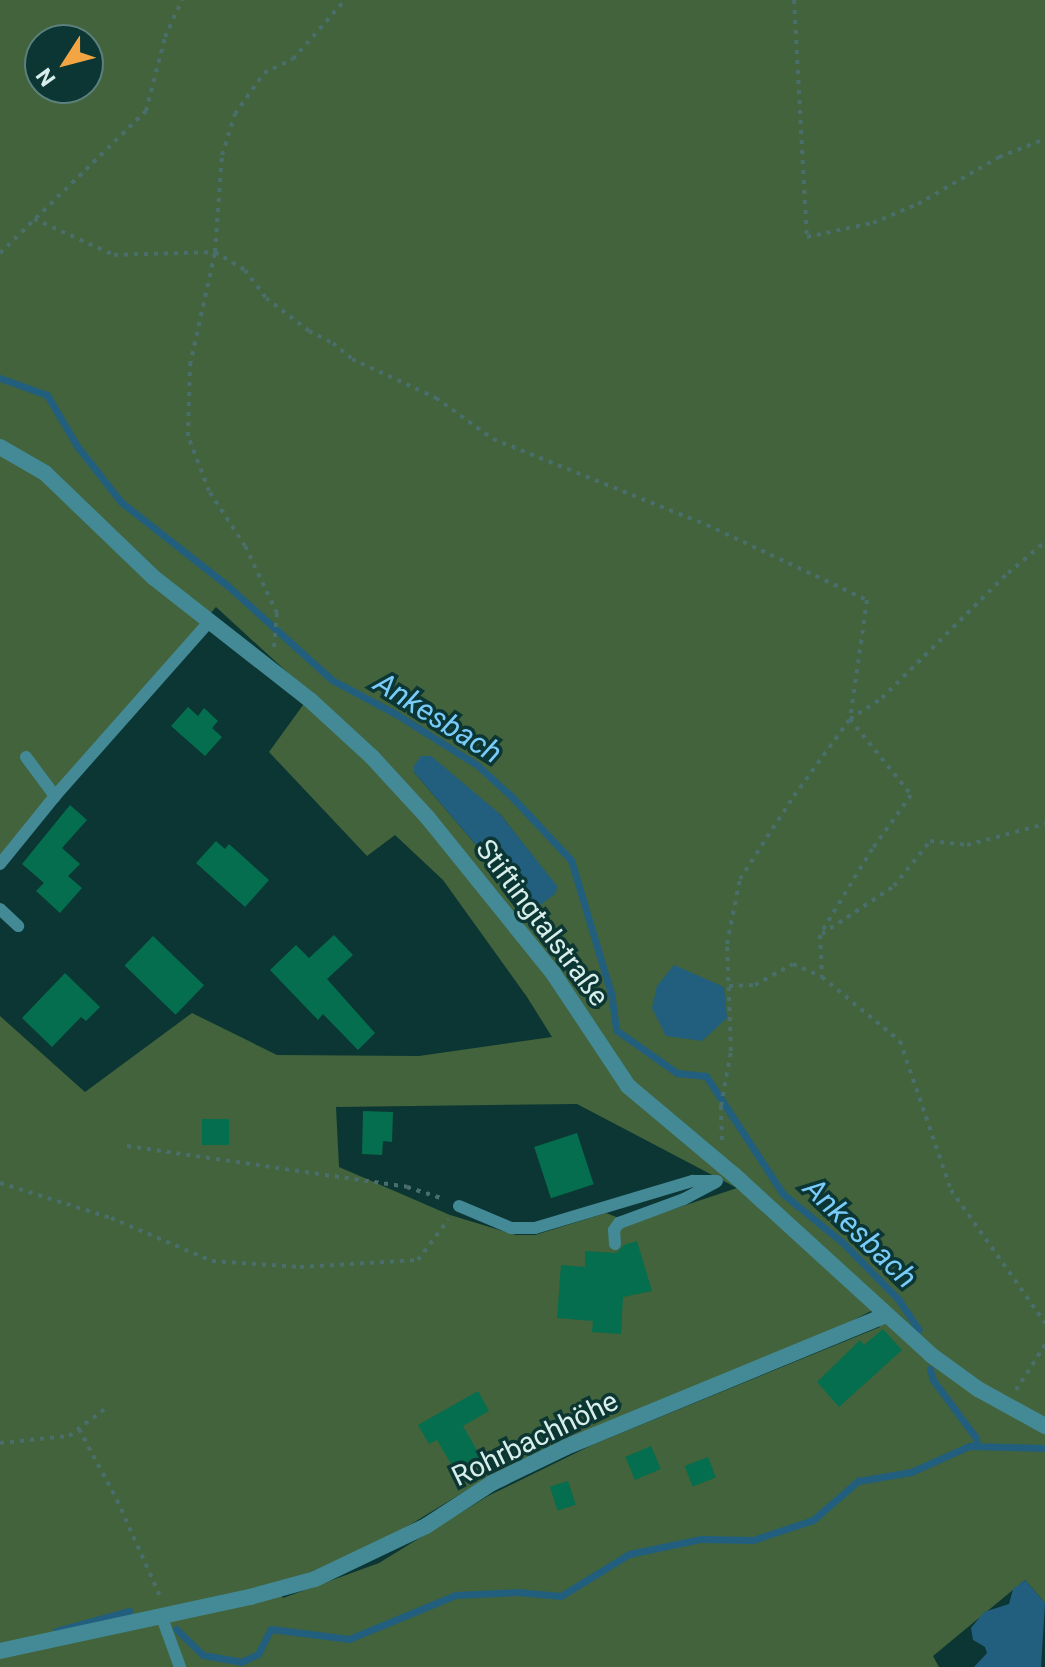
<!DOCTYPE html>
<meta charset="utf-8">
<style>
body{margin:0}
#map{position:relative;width:1045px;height:1667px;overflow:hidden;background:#0b3633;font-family:Roboto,sans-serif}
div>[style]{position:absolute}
.green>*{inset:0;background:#42633b}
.water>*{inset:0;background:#225f7f}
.stream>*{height:7px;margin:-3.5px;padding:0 3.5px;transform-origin:3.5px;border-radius:3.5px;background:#225f7f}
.building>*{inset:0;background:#056e4e;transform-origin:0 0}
.path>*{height:4px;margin-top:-2px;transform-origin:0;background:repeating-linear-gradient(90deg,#496e6b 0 4px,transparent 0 10px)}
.lane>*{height:12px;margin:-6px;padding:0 6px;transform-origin:6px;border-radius:6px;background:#448996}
.street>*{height:16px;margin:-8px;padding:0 8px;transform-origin:8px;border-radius:8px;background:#448996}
span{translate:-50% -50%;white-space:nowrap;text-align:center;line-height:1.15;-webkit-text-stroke:7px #0b3633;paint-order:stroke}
.street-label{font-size:28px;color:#d8eeeb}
.water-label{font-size:30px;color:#79cbfa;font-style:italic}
.north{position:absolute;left:24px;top:24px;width:80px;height:80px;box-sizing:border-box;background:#0b3633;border:2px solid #5d807d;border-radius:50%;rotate:234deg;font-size:22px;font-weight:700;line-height:32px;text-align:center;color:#d8eeeb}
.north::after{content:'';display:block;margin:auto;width:28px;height:36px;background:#f2a542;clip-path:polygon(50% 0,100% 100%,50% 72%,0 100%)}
</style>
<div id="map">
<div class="green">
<div style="clip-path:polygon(evenodd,0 0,1045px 0,1045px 1603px,1025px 1580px,933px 1656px,939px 1667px,0 1667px,0 1016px,85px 1092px,192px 1013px,277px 1055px,419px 1056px,552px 1037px,527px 997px,443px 880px,395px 835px,367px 856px,269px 752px,311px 694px,216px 607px,0 856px,0 0,40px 40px,88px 40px,88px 88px,40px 88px,40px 40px,0 0,414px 772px,500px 814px,556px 886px,527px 905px,414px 772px,0 0,577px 1104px,737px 1188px,632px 1223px,606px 1213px,535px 1235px,516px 1235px,450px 1215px,339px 1167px,336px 1107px,577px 1104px,0 0,871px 1311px,880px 1327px,592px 1445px,488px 1496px,379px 1563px,283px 1598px,274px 1584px,323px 1568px,380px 1543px,485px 1479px,815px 1340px,871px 1311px)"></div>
</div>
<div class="water">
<div style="clip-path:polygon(421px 756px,431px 756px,500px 814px,557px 886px,556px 893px,535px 909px,527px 905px,414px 772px,414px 766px)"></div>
<div style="clip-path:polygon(674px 965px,724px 987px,727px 1018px,702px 1041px,666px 1036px,652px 1008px,657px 986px)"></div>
<div style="clip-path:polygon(1025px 1580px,1045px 1603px,1041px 1667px,974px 1667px,987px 1653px,985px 1647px,973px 1640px,971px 1628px,984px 1612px,1009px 1604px,1013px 1589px)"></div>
</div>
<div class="stream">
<div style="left:0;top:378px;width:50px;rotate:19.9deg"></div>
<div style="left:47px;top:395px;width:59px;rotate:59.5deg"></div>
<div style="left:77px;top:446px;width:71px;rotate:51.8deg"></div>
<div style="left:121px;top:502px;width:136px;rotate:38.1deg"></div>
<div style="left:228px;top:586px;width:140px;rotate:42.1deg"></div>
<div style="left:332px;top:680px;width:72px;rotate:28deg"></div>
<div style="left:396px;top:714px;width:96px;rotate:32.2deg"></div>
<div style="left:477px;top:765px;width:47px;rotate:42.4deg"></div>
<div style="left:512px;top:797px;width:86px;rotate:46.9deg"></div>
<div style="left:571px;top:860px;width:139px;rotate:73.3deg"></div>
<div style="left:611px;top:993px;width:37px;rotate:82deg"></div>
<div style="left:616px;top:1030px;width:75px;rotate:35.2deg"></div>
<div style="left:677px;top:1073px;width:29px;rotate:6deg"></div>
<div style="left:706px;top:1076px;width:141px;rotate:56.9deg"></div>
<div style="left:783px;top:1194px;width:76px;rotate:39.1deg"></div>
<div style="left:842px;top:1242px;width:80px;rotate:45.5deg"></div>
<div style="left:898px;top:1299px;width:37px;rotate:56deg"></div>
<div style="left:930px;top:1369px;width:11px;rotate:75deg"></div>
<div style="left:933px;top:1380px;width:72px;rotate:53.4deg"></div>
<div style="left:976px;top:1438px;width:8px;rotate:83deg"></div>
<div style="left:176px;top:1629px;width:37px;rotate:44deg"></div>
<div style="left:203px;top:1655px;width:39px;rotate:10deg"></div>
<div style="left:241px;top:1662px;width:19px;rotate:-25deg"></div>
<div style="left:258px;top:1654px;width:28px;rotate:-63deg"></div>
<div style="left:271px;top:1629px;width:79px;rotate:7.3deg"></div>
<div style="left:349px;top:1639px;width:116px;rotate:-22.4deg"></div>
<div style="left:456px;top:1595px;width:61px;rotate:-2.8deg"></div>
<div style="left:517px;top:1592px;width:44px;rotate:5.2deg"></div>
<div style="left:561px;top:1596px;width:80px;rotate:-31.7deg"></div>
<div style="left:629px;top:1554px;width:74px;rotate:-11.8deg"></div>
<div style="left:701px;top:1539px;width:52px;rotate:1.1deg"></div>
<div style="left:753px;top:1540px;width:63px;rotate:-18.4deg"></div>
<div style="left:813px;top:1520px;width:60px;rotate:-40.9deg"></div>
<div style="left:858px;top:1481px;width:54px;rotate:-9.6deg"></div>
<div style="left:911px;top:1472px;width:64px;rotate:-24.1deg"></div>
<div style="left:969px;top:1446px;width:76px;rotate:1.5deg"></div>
<div style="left:56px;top:1631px;width:76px;rotate:-15.3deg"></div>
</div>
<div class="building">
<div style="clip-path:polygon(188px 707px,198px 716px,204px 708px,218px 721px,212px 728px,222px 737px,205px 756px,171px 726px)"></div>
<div style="clip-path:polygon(70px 805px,87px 820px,62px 848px,80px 864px,68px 876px,82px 888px,60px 913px,36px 891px,44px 883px,22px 864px)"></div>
<div style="clip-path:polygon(216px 841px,225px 849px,229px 844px,269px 880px,245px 907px,196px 863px)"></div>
<div style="clip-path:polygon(334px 935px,353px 955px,327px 979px,375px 1033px,358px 1050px,323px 1014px,318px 1020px,270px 970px,296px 945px,309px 958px)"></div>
<div style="left:153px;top:936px;width:71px;height:41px;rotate:44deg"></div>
<div style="clip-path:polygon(65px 973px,100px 1007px,86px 1021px,81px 1017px,52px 1047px,22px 1018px)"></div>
<div style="clip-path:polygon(363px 1111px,393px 1112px,392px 1142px,383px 1141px,382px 1155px,362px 1154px)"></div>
<div style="left:202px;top:1119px;width:27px;height:26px"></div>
<div style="left:577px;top:1133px;width:54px;height:45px;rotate:72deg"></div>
<div style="clip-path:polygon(637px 1241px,652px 1291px,623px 1297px,621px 1334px,592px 1332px,593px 1321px,557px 1318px,561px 1265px,585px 1267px,585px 1251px,616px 1253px,624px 1245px)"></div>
<div style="clip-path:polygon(883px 1329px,902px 1350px,839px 1407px,817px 1382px,860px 1340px,864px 1345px)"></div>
<div style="clip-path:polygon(478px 1391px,489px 1411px,463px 1426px,483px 1461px,458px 1476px,437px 1440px,429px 1444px,418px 1425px)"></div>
<div style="left:651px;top:1446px;width:25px;height:28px;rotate:67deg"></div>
<div style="left:708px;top:1457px;width:22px;height:25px;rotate:69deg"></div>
<div style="left:568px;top:1481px;width:25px;height:19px;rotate:72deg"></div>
</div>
<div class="path">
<div style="left:794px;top:0;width:237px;rotate:86.9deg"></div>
<div style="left:807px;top:237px;width:67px;rotate:-12deg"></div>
<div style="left:873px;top:223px;width:49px;rotate:-22.9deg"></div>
<div style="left:918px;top:204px;width:94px;rotate:-30.1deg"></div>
<div style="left:999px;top:157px;width:49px;rotate:-21.4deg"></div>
<div style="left:34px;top:219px;width:88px;rotate:24.2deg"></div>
<div style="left:114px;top:255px;width:101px;rotate:-1.7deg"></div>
<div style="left:215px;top:252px;width:35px;rotate:31deg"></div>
<div style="left:245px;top:270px;width:35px;rotate:53deg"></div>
<div style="left:266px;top:298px;width:54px;rotate:37.5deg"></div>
<div style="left:309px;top:331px;width:27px;rotate:27deg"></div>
<div style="left:333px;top:343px;width:25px;rotate:40deg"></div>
<div style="left:352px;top:359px;width:93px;rotate:24.9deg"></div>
<div style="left:436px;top:398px;width:70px;rotate:35.7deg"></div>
<div style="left:493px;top:439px;width:231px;rotate:21.9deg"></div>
<div style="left:707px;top:525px;width:177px;rotate:25.1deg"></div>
<div style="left:867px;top:600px;width:120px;rotate:98.1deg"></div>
<div style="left:850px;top:719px;width:97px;rotate:51.2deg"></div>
<div style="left:911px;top:795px;width:67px;rotate:125.8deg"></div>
<div style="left:872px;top:849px;width:100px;rotate:121.2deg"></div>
<div style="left:820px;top:935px;width:42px;rotate:87.3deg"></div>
<div style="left:822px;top:977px;width:101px;rotate:39.4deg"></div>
<div style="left:900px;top:1041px;width:157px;rotate:71.1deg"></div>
<div style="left:951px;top:1190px;width:163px;rotate:54.7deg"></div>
<div style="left:0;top:253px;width:204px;rotate:-44.2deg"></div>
<div style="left:146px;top:111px;width:76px;rotate:-75.6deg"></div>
<div style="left:165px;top:37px;width:41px;rotate:-65.3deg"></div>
<div style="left:274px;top:647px;width:34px;rotate:-85deg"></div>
<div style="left:277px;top:613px;width:74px;rotate:-115.5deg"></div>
<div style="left:245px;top:546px;width:66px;rotate:-123.2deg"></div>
<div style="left:209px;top:491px;width:59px;rotate:-110.9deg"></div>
<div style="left:188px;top:436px;width:71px;rotate:-88.4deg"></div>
<div style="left:190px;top:365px;width:116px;rotate:-77.5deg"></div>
<div style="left:215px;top:252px;width:97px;rotate:-85.9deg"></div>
<div style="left:222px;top:155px;width:43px;rotate:-72.4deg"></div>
<div style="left:235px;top:114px;width:50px;rotate:-54.7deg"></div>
<div style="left:264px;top:73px;width:32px;rotate:-26deg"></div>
<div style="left:293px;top:59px;width:79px;rotate:-48.6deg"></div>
<div style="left:822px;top:934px;width:87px;rotate:-33.7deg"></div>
<div style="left:894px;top:886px;width:58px;rotate:-51.3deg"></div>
<div style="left:930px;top:841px;width:37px;rotate:6deg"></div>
<div style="left:967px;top:845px;width:81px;rotate:-15.1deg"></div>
<div style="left:729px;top:986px;width:26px;rotate:-2deg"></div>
<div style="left:755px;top:985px;width:43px;rotate:-28.9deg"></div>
<div style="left:793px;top:964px;width:32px;rotate:24deg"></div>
<div style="left:722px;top:1140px;width:34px;rotate:-92deg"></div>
<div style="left:721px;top:1106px;width:56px;rotate:-79.7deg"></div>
<div style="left:731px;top:1051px;width:107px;rotate:-92.1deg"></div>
<div style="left:727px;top:944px;width:66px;rotate:-78.7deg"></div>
<div style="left:740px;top:879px;width:99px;rotate:-57deg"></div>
<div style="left:794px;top:796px;width:95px;rotate:-54deg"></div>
<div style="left:850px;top:719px;width:38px;rotate:-33deg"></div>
<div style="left:882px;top:698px;width:177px;rotate:-44.8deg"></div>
<div style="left:1008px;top:573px;width:48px;rotate:-40deg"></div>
<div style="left:127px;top:1146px;width:283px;rotate:8.3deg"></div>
<div style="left:407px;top:1187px;width:38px;rotate:18deg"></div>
<div style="left:0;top:1183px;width:116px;rotate:17.5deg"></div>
<div style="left:111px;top:1218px;width:110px;rotate:23.1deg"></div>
<div style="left:212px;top:1261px;width:88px;rotate:3.9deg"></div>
<div style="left:300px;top:1267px;width:118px;rotate:-3.4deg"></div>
<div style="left:418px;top:1260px;width:51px;rotate:-52.9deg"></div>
<div style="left:1016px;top:1390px;width:54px;rotate:-57.2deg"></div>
<div style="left:79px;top:1429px;width:81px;rotate:61.8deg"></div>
<div style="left:117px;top:1500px;width:105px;rotate:65.9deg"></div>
<div style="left:0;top:1443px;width:69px;rotate:-5.8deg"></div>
<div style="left:69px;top:1436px;width:46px;rotate:-37.1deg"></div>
</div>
<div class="lane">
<div style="left:26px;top:757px;width:49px;rotate:53.4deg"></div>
<div style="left:55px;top:796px;width:231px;rotate:-48.5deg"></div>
<div style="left:0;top:864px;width:87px;rotate:-51deg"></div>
<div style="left:0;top:909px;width:25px;rotate:43deg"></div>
<div style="left:459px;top:1206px;width:56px;rotate:22.9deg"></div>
<div style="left:511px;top:1228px;width:24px"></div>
<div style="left:535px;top:1228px;width:165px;rotate:-16.6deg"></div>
<div style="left:693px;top:1181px;width:24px"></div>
<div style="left:615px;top:1244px;width:14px;rotate:-94deg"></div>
<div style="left:614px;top:1230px;width:9px;rotate:-54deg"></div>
<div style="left:619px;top:1223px;width:69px;rotate:-20.3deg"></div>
<div style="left:684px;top:1199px;width:36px;rotate:-28deg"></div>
<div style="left:161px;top:1615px;width:55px;rotate:69.9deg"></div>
</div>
<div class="street">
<div style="left:0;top:447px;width:52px;rotate:30deg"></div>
<div style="left:45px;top:473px;width:150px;rotate:43.9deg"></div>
<div style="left:153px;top:577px;width:199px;rotate:38.1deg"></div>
<div style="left:310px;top:700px;width:84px;rotate:42.6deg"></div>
<div style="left:372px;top:757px;width:83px;rotate:47.4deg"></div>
<div style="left:428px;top:818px;width:199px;rotate:51.1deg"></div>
<div style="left:553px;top:973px;width:136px;rotate:56.4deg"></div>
<div style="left:628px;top:1086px;width:137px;rotate:40deg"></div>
<div style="left:733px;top:1174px;width:268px;rotate:42.4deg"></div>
<div style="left:931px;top:1355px;width:58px;rotate:35.9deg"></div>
<div style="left:978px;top:1389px;width:77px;rotate:28.9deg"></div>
<div style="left:0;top:1651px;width:256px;rotate:-12.2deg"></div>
<div style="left:250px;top:1597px;width:67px;rotate:-15.5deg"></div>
<div style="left:315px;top:1579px;width:123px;rotate:-25.5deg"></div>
<div style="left:426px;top:1526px;width:79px;rotate:-33.1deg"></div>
<div style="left:492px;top:1483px;width:82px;rotate:-25.9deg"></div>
<div style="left:566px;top:1447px;width:346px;rotate:-22.4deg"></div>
</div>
<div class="street-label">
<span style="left:542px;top:923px;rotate:53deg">Stiftingtalstraße</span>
<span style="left:535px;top:1439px;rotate:-26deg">Rohrbachhöhe</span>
</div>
<div class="water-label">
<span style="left:438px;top:718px;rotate:32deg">Ankesbach</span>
<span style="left:860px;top:1233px;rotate:44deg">Ankesbach</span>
</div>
<div class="north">N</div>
</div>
